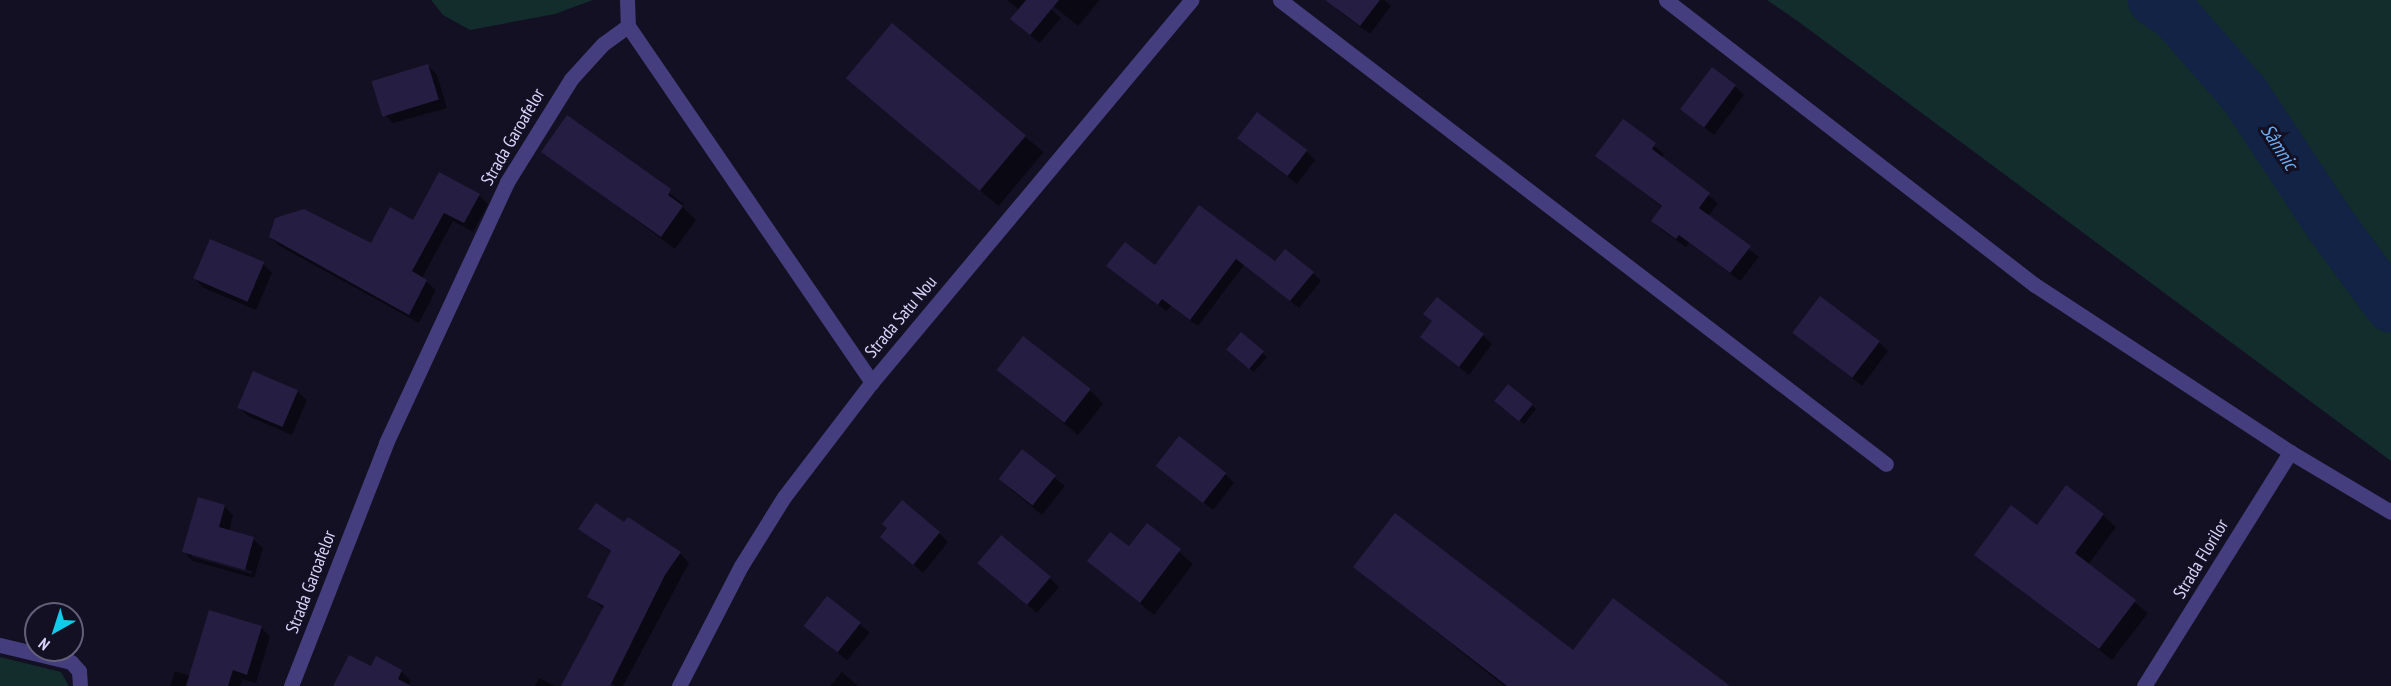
<!DOCTYPE html>
<meta charset="utf-8">
<style>
body{margin:0}
#map{position:relative;width:2391px;height:686px;overflow:hidden;background:#141023;font-family:"PT Sans Narrow",sans-serif}
div>[style]{position:absolute}
.green>*{inset:0;background:#132c2c}
.shadow>*{inset:0;background:#0007;transform-origin:0 0}
.river>*{height:51px;margin:-25.5px;padding:0 25.5px;transform-origin:25.5px;border-radius:25.5px;background:#122345}
.building>*{inset:0;background:#261d42;transform-origin:0 0}
.minor>*{height:15px;margin:-7.5px;padding:0 7.5px;transform-origin:7.5px;border-radius:7.5px;background:#443e7e}
span{translate:-50% -50%;white-space:nowrap;text-align:center;line-height:1.15;-webkit-text-stroke:6px #141023;paint-order:stroke}
.street-label{font-size:18px;color:#dbd5fc}
.water-label{font-size:20px;color:#6aaef4;font-style:italic}
.north{position:absolute;left:24px;top:602px;width:60px;height:60px;box-sizing:border-box;background:#141023;border:2px solid #645f7a;border-radius:50%;rotate:219deg;font-size:16px;font-weight:700;line-height:24px;text-align:center;color:#dbd5fc}
.north::after{content:'';display:block;margin:auto;width:21px;height:27px;background:#11cbeb;clip-path:polygon(50% 0,100% 100%,50% 72%,0 100%)}
</style>
<div id="map">
<div class="green">
<div style="clip-path:polygon(431px 0,593px 0,555px 14px,470px 30px,443px 15px)"></div>
<div style="clip-path:polygon(1767px 0,2391px 0,2391px 461px,1799px 22px)"></div>
<div style="clip-path:polygon(0 657px,61px 672px,69px 686px,0 686px)"></div>
</div>
<div class="shadow">
<div style="clip-path:polygon(1007px 0,1041px 0,1061px 18px,1040px 43px,1021px 28px,1019px 10px)"></div>
<div style="clip-path:polygon(1046px 0,1100px 0,1078px 26px)"></div>
<div style="clip-path:polygon(1333px 0,1384px 0,1391px 6px,1370px 34px,1340px 12px,1331px 3px)"></div>
<div style="left:892px;top:25px;width:198px;height:70px;rotate:40deg"></div>
<div style="clip-path:polygon(428px 66px,437px 75px,447px 108px,393px 123px,384px 114px)"></div>
<div style="clip-path:polygon(1735px 86px,1744px 95px,1714px 135px,1682px 109px)"></div>
<div style="clip-path:polygon(567px 117px,684px 204px,682px 206px,696px 220px,675px 249px,543px 151px)"></div>
<div style="clip-path:polygon(1624px 121px,1664px 154px,1661px 158px,1718px 203px,1708px 217px,1759px 257px,1740px 281px,1689px 243px,1686px 247px,1662px 230px,1653px 221px,1663px 208px,1597px 156px)"></div>
<div style="clip-path:polygon(1249px 147px,1306px 151px,1315px 160px,1297px 184px)"></div>
<div style="clip-path:polygon(479px 195px,488px 204px,473px 232px,453px 221px,422px 278px,436px 290px,419px 323px,280px 246px,270px 237px,372px 245px)"></div>
<div style="clip-path:polygon(1200px 207px,1275px 263px,1313px 273px,1321px 281px,1299px 308px,1244px 265px,1198px 326px,1171px 306px,1166px 311px,1108px 266px,1155px 267px)"></div>
<div style="clip-path:polygon(263px 264px,272px 273px,256px 310px,204px 288px,195px 279px)"></div>
<div style="clip-path:polygon(1425px 314px,1483px 335px,1492px 344px,1469px 375px,1422px 337px,1433px 322px)"></div>
<div style="clip-path:polygon(1794px 332px,1879px 342px,1888px 351px,1862px 386px)"></div>
<div style="clip-path:polygon(1241px 334px,1267px 357px,1254px 372px,1232px 354px)"></div>
<div style="clip-path:polygon(998px 369px,1090px 390px,1103px 404px,1078px 435px)"></div>
<div style="clip-path:polygon(297px 391px,307px 400px,292px 435px,248px 416px,239px 407px)"></div>
<div style="clip-path:polygon(1500px 405px,1532px 405px,1536px 409px,1524px 424px)"></div>
<div style="clip-path:polygon(1022px 451px,1065px 486px,1042px 515px,1009px 488px)"></div>
<div style="clip-path:polygon(1158px 466px,1225px 474px,1234px 483px,1213px 510px)"></div>
<div style="clip-path:polygon(evenodd,224px 506px,233px 515px,229px 532px,253px 539px,263px 548px,254px 578px,193px 561px,184px 552px,224px 506px,192px 554px,252px 571px,252px 574px,192px 557px,192px 554px)"></div>
<div style="clip-path:polygon(2103px 515px,2116px 527px,2088px 565px,2148px 613px,2112px 660px,1976px 555px,2037px 527px)"></div>
<div style="clip-path:polygon(625px 525px,680px 553px,689px 563px,623px 686px,616px 686px,585px 670px,604px 609px,589px 597px,612px 553px,580px 529px)"></div>
<div style="clip-path:polygon(1147px 525px,1193px 564px,1154px 615px,1089px 561px,1129px 548px)"></div>
<div style="clip-path:polygon(939px 533px,948px 542px,923px 573px,882px 537px)"></div>
<div style="clip-path:polygon(1355px 567px,1573px 652px,1728px 686px,1504px 686px)"></div>
<div style="clip-path:polygon(989px 573px,1050px 578px,1059px 587px,1037px 613px)"></div>
<div style="left:827px;top:598px;width:55px;height:36px;rotate:39deg"></div>
<div style="clip-path:polygon(261px 627px,270px 637px,256px 683px,242px 679px,240px 686px,170px 686px,175px 671px,190px 676px)"></div>
<div style="clip-path:polygon(377px 658px,401px 671px,411px 681px,408px 686px,335px 686px,372px 668px)"></div>
<div style="clip-path:polygon(842px 672px,858px 686px,830px 686px)"></div>
<div style="clip-path:polygon(539px 678px,555px 686px,535px 686px)"></div>
</div>
<div class="river">
<div style="left:2153px;top:0;width:27px;rotate:34deg"></div>
<div style="left:2175px;top:15px;width:105px;rotate:48.9deg"></div>
<div style="left:2244px;top:94px;width:154px;rotate:56.6deg"></div>
<div style="left:2329px;top:223px;width:104px;rotate:53.6deg"></div>
</div>
<div class="building">
<div style="clip-path:polygon(1026px 0,1059px 0,1030px 35px,1010px 19px)"></div>
<div style="clip-path:polygon(1325px 0,1380px 0,1360px 26px)"></div>
<div style="left:892px;top:23px;width:175px;height:72px;rotate:40deg"></div>
<div style="left:428px;top:64px;width:37px;height:59px;rotate:73deg"></div>
<div style="left:1712px;top:67px;width:30px;height:53px;rotate:37deg"></div>
<div style="left:1257px;top:112px;width:63px;height:33px;rotate:37deg"></div>
<div style="clip-path:polygon(567px 115px,671px 189px,668px 195px,683px 206px,661px 237px,541px 152px)"></div>
<div style="clip-path:polygon(1623px 119px,1656px 143px,1652px 149px,1710px 193px,1699px 208px,1751px 246px,1730px 273px,1679px 235px,1676px 239px,1651px 221px,1662px 206px,1595px 156px)"></div>
<div style="clip-path:polygon(439px 172px,480px 194px,464px 223px,444px 213px,412px 271px,427px 280px,409px 315px,269px 237px,275px 218px,304px 209px,371px 243px,390px 207px,413px 220px)"></div>
<div style="clip-path:polygon(1199px 205px,1275px 261px,1285px 249px,1314px 272px,1290px 301px,1236px 259px,1190px 320px,1162px 299px,1158px 305px,1106px 266px,1125px 242px,1155px 265px)"></div>
<div style="left:210px;top:239px;width:59px;height:43px;rotate:23deg"></div>
<div style="left:1820px;top:296px;width:75px;height:46px;rotate:37deg"></div>
<div style="clip-path:polygon(1437px 297px,1484px 334px,1459px 367px,1420px 337px,1432px 321px,1423px 314px)"></div>
<div style="left:1241px;top:332px;width:30px;height:23px;rotate:40deg"></div>
<div style="left:1023px;top:336px;width:86px;height:43px;rotate:38deg"></div>
<div style="left:253px;top:371px;width:49px;height:40px;rotate:23deg"></div>
<div style="left:1508px;top:384px;width:32px;height:22px;rotate:39deg"></div>
<div style="left:1179px;top:436px;width:60px;height:38px;rotate:38deg"></div>
<div style="left:1022px;top:449px;width:43px;height:38px;rotate:38deg"></div>
<div style="clip-path:polygon(2066px 485px,2104px 514px,2075px 553px,2136px 600px,2099px 649px,1974px 555px,2011px 505px,2037px 525px)"></div>
<div style="clip-path:polygon(198px 497px,225px 505px,219px 527px,254px 537px,245px 570px,182px 552px)"></div>
<div style="clip-path:polygon(902px 500px,940px 532px,913px 565px,880px 537px,887px 528px,882px 524px)"></div>
<div style="clip-path:polygon(596px 503px,624px 522px,628px 517px,681px 552px,665px 575px,610px 686px,561px 686px,604px 606px,587px 597px,611px 551px,578px 529px)"></div>
<div style="clip-path:polygon(1395px 513px,1573px 650px,1613px 598px,1730px 686px,1507px 686px,1353px 567px)"></div>
<div style="clip-path:polygon(1147px 523px,1181px 549px,1140px 603px,1087px 561px,1110px 532px,1129px 546px)"></div>
<div style="left:1001px;top:535px;width:65px;height:37px;rotate:40deg"></div>
<div style="left:827px;top:596px;width:43px;height:38px;rotate:38deg"></div>
<div style="clip-path:polygon(209px 610px,262px 626px,247px 675px,233px 670px,228px 686px,186px 686px)"></div>
<div style="clip-path:polygon(349px 655px,371px 666px,376px 656px,402px 670px,398px 679px,411px 686px,333px 686px)"></div>
</div>
<div class="minor">
<div style="left:627px;top:0;width:26px;rotate:88deg"></div>
<div style="left:1280px;top:0;width:763px;rotate:37.44deg"></div>
<div style="left:1666px;top:0;width:466px;rotate:37.7deg"></div>
<div style="left:2035px;top:285px;width:305px;rotate:33.2deg"></div>
<div style="left:2290px;top:452px;width:117px;rotate:30.7deg"></div>
<div style="left:628px;top:26px;width:432px;rotate:55.6deg"></div>
<div style="left:0;top:645px;width:73px;rotate:13.5deg"></div>
<div style="left:71px;top:662px;width:12px;rotate:48deg"></div>
<div style="left:79px;top:671px;width:15px;rotate:86deg"></div>
<div style="left:291px;top:686px;width:261px;rotate:-68.6deg"></div>
<div style="left:386px;top:443px;width:288px;rotate:-65.1deg"></div>
<div style="left:507px;top:182px;width:121px;rotate:-58.1deg"></div>
<div style="left:571px;top:79px;width:47px;rotate:-47.6deg"></div>
<div style="left:603px;top:44px;width:31px;rotate:-36deg"></div>
<div style="left:679px;top:686px;width:135px;rotate:-62.7deg"></div>
<div style="left:741px;top:566px;width:81px;rotate:-58.1deg"></div>
<div style="left:784px;top:497px;width:145px;rotate:-52.6deg"></div>
<div style="left:872px;top:382px;width:498px;rotate:-50.1deg"></div>
<div style="left:2144px;top:686px;width:276px;rotate:-58deg"></div>
</div>
<div class="street-label">
<span style="left:513px;top:137px;rotate:-60deg">Strada Garoafelor</span>
<span style="left:901px;top:317px;rotate:-50deg">Strada Satu Nou</span>
<span style="left:2201px;top:559px;rotate:-59deg">Strada Florilor</span>
<span style="left:311px;top:582px;rotate:-69deg">Strada Garoafelor</span>
</div>
<div class="water-label">
<span style="left:2279px;top:147px;rotate:57deg">Sâmnic</span>
</div>
<div class="north">N</div>
</div>
